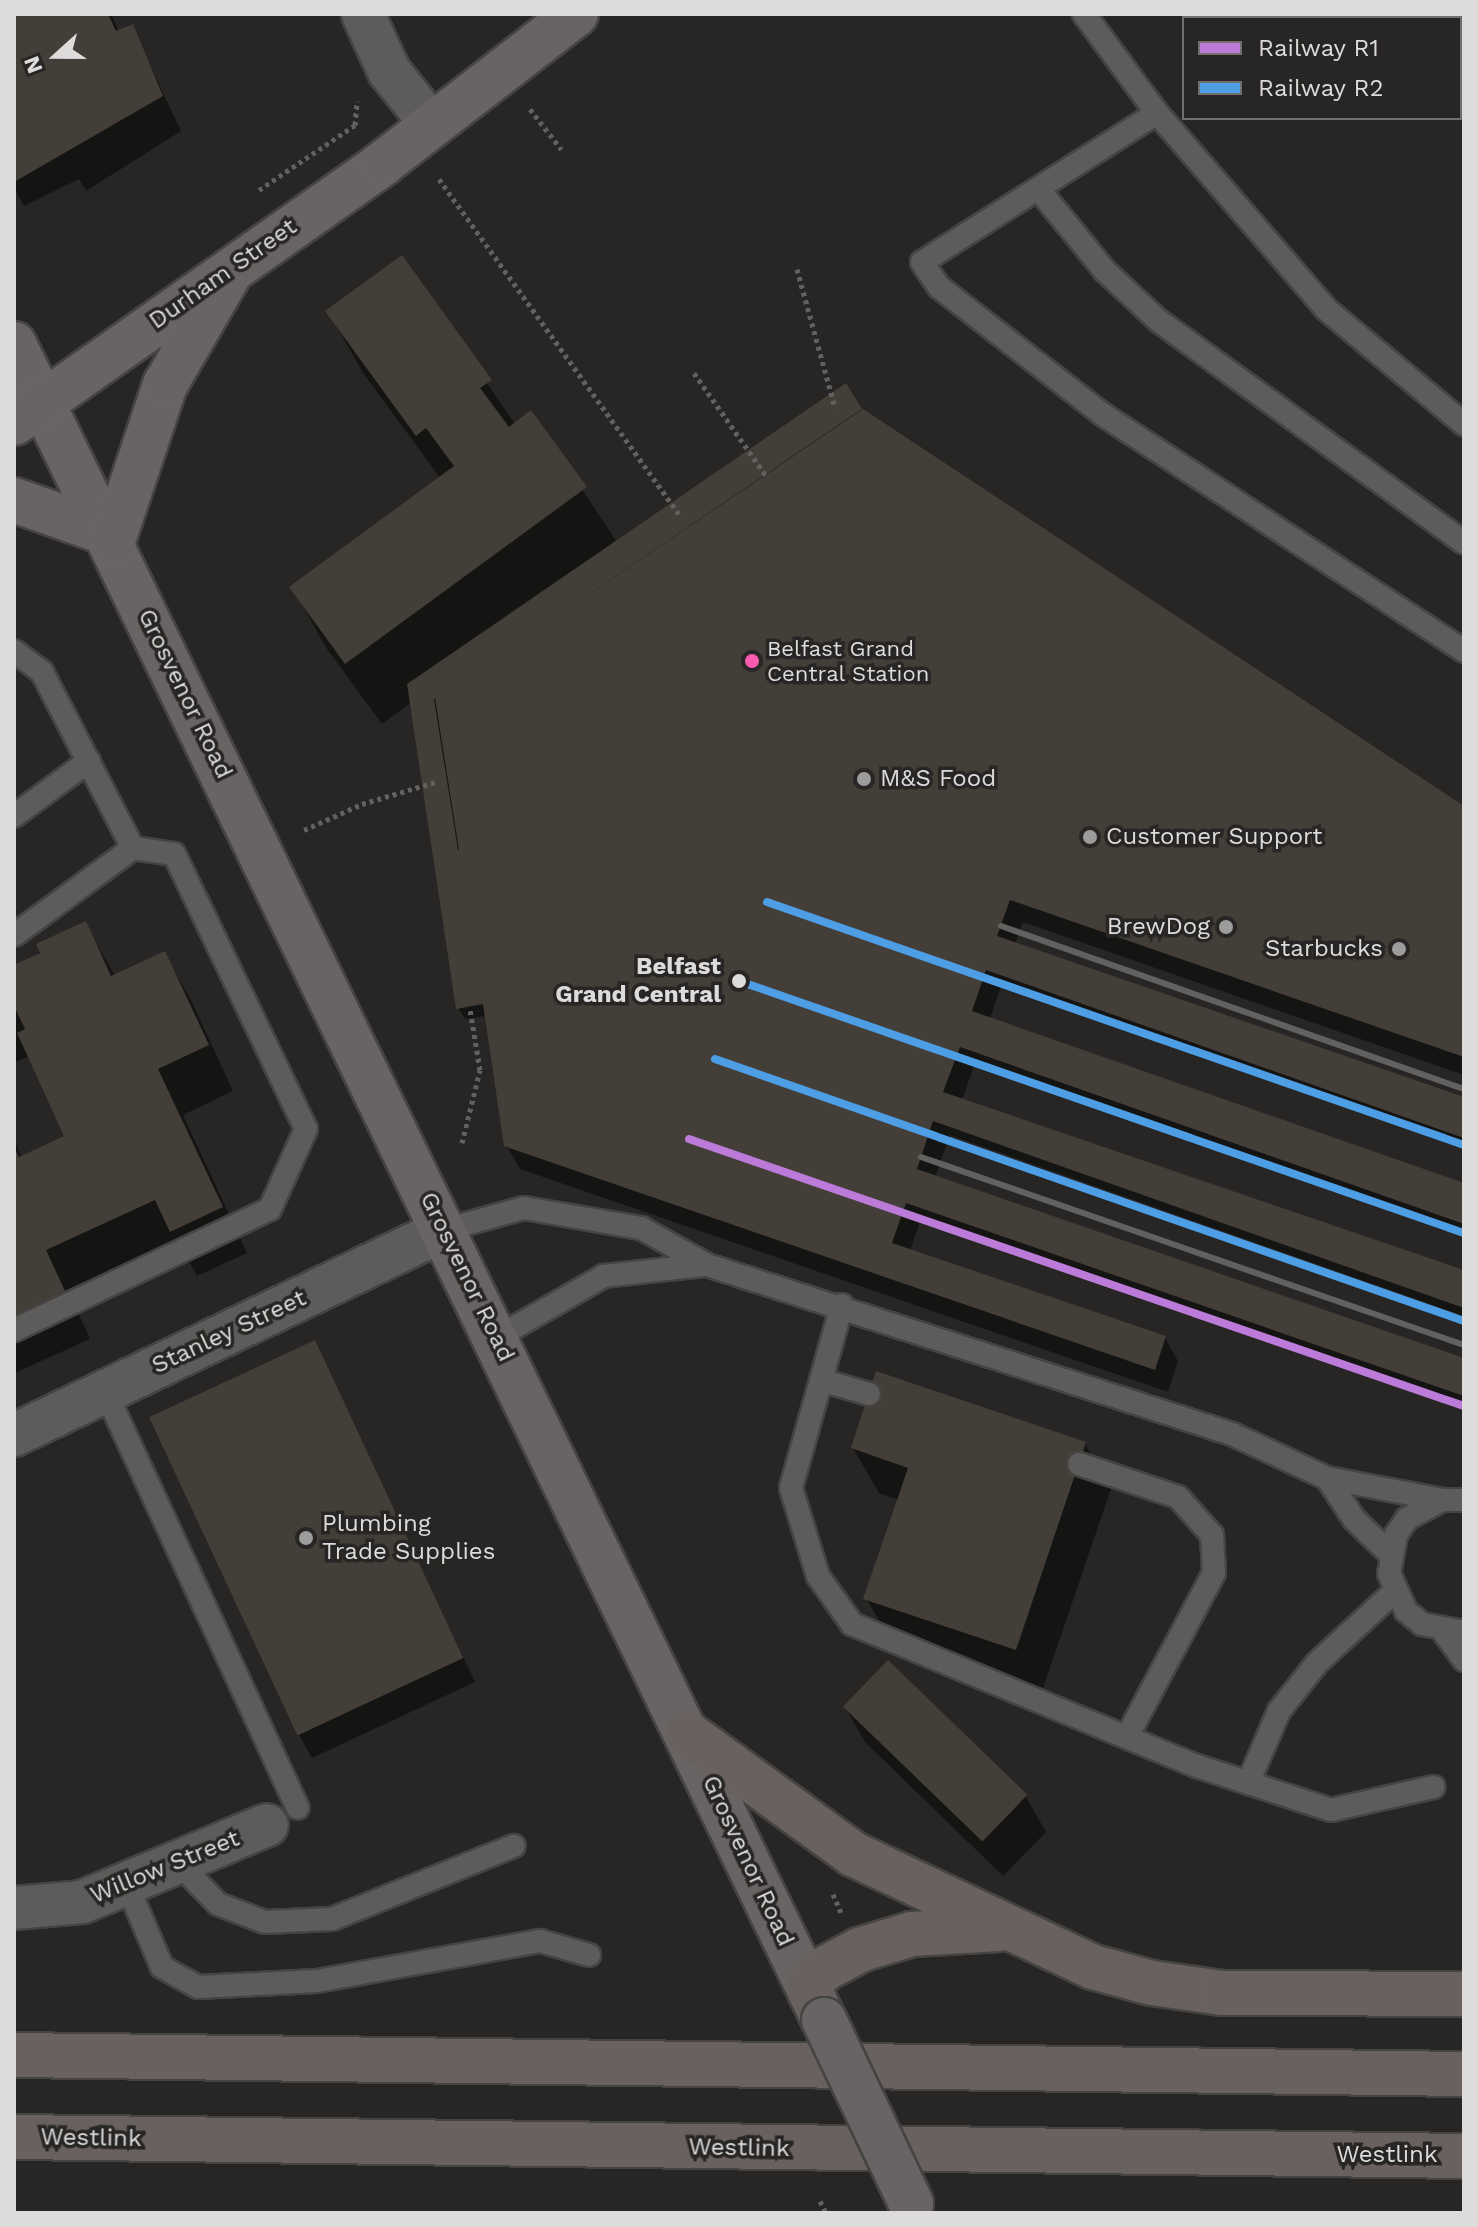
<!DOCTYPE html>
<style>
body{margin:0}
#map{position:relative;width:1478px;height:2227px;overflow:hidden;background:#272625;font-family:"Work Sans",sans-serif}
div>[style]{position:absolute}
.shadow>*{inset:0;background:#0007}
.building>*{inset:0;background:#443e39;transform-origin:0 0}
.path>*{height:5px;margin-top:-2.5px;transform-origin:0;background:repeating-linear-gradient(90deg,#626160 0 4px,transparent 0 8px)}
.roads{filter:drop-shadow(2px 0 #454443) drop-shadow(-2px 0 #454443) drop-shadow(0 2px #454443) drop-shadow(0 -2px #454443)}
.lane>*{height:22px;margin:-11px;padding:0 11px;transform-origin:11px;border-radius:11px;background:#5d5c5b}
.street>*{height:42px;margin:-21px;padding:0 21px;transform-origin:21px;border-radius:21px;background:#5d5c5b}
.secondary>*{height:44px;margin:-22px;padding:0 22px;transform-origin:22px;border-radius:22px;background:#686464}
.highway>*{height:44px;margin:-22px;padding:0 22px;transform-origin:22px;border-radius:22px;background:#68615f}
.rail>*{height:6px;margin:-3px;padding:0 3px;transform-origin:3px;border-radius:3px;background:#626160}
.bridges{filter:drop-shadow(2px 0 #454443) drop-shadow(-2px 0 #454443) drop-shadow(0 2px #454443) drop-shadow(0 -2px #454443)}
.secondary-bridge>*{height:44px;margin:-22px;padding:0 22px;transform-origin:22px;border-radius:22px;background:#686464}
.rail-1>*{height:8px;margin:-4px;padding:0 4px;transform-origin:4px;border-radius:4px;background:#bd7bd9}
.rail-2>*{height:8px;margin:-4px;padding:0 4px;transform-origin:4px;border-radius:4px;background:#4d9ee5}
.dots>*{width:22px;height:22px;translate:-50% -50%;box-sizing:border-box;border:4px solid #282624;border-radius:50%}
span{translate:-50% -50%;white-space:nowrap;text-align:center;line-height:1.15;-webkit-text-stroke:7px #282624;paint-order:stroke}
.bus-label{font-size:22px;color:#dddcdb}
.left{translate:0 -50%;text-align:left}
.street-label{font-size:24px;color:#dddcdb}
.poi-label{font-size:24px;color:#dddcdb}
.right{translate:-100% -50%;text-align:right}
.stop-label{font-size:24px;color:#dddcdb;font-weight:700}
.frame{position:absolute;inset:0;border:16px solid #dddcdb;pointer-events:none}
.legend{position:absolute;left:1182px;top:16px;width:280px;height:104px;box-sizing:border-box;background:#282624;border:2px solid #706f6d;margin:0;padding:10px 14px;list-style:none;font-size:24px;color:#dddcdb}
.legend li{display:flex;align-items:center;gap:16px;height:40px}
.legend b{width:40px;border:2px solid #706f6d}
.north{position:absolute;left:16px;top:16px;width:80px;height:80px;-webkit-text-stroke:6px #282624;paint-order:stroke;rotate:249deg;font-size:22px;font-weight:700;line-height:32px;text-align:center;color:#dddcdb}
.north::after{content:'';display:block;margin:auto;width:28px;height:36px;background:#dddcdb;clip-path:polygon(50% 0,100% 100%,50% 72%,0 100%)}
</style>
<div id="map">
<div class="shadow">
<div style="clip-path:polygon(14px 14px,111px 14px,119px 32px,132px 27px,181px 131px,86px 191px,79px 179px,24px 206px,14px 188px)"></div>
<div style="clip-path:polygon(401px 258px,515px 424px,531px 413px,617px 542px,846px 386px,862px 413px,1464px 808px,1464px 1075px,1023px 922px,1015px 944px,1464px 1099px,1464px 1146px,1002px 983px,990px 1019px,1464px 1185px,1464px 1232px,976px 1060px,962px 1100px,1464px 1274px,1464px 1316px,950px 1135px,935px 1177px,1464px 1360px,1464px 1402px,922px 1216px,910px 1251px,1165px 1338px,1178px 1361px,1168px 1392px,520px 1169px,506px 1145px,486px 1016px,465px 1019px,458px 1008px,412px 702px,382px 724px,327px 649px,292px 587px,441px 479px,363px 373px,328px 311px)"></div>
<div style="clip-path:polygon(85px 924px,115px 976px,164px 954px,190px 998px,233px 1091px,183px 1115px,247px 1253px,197px 1276px,180px 1246px,71px 1296px,90px 1339px,15px 1373px,14px 1140px,22px 1158px,67px 1137px,29px 1056px,14px 1063px,14px 968px)"></div>
<div style="clip-path:polygon(314px 1343px,475px 1682px,312px 1758px,299px 1735px)"></div>
<div style="clip-path:polygon(1085px 1444px,1111px 1489px,1041px 1694px,892px 1643px,866px 1598px,899px 1500px,879px 1493px,853px 1448px)"></div>
<div style="clip-path:polygon(845px 1707px,1026px 1797px,1046px 1832px,1003px 1876px,865px 1742px)"></div>
</div>
<div class="building">
<div style="clip-path:polygon(14px 14px,108px 14px,116px 31px,133px 24px,163px 96px,14px 182px)"></div>
<div style="clip-path:polygon(402px 255px,492px 380px,480px 388px,509px 427px,531px 410px,587px 487px,345px 664px,289px 587px,454px 466px,426px 428px,416px 436px,325px 311px)"></div>
<div style="clip-path:polygon(evenodd,846px 383px,862px 409px,511px 647px,863px 409px,1464px 806px,1464px 1057px,1010px 900px,997px 936px,1464px 1097px,1464px 1138px,986px 970px,972px 1011px,1464px 1183px,1464px 1224px,960px 1047px,943px 1092px,1464px 1270px,1464px 1308px,933px 1121px,917px 1169px,1464px 1358px,1464px 1396px,906px 1203px,892px 1243px,1166px 1336px,1155px 1370px,504px 1146px,483px 1004px,456px 1009px,407px 684px,846px 383px,435px 698px,459px 850px,458px 850px,434px 699px,435px 698px)"></div>
<div style="clip-path:polygon(86px 921px,111px 976px,165px 951px,209px 1045px,158px 1069px,223px 1207px,170px 1232px,155px 1200px,46px 1250px,66px 1293px,14px 1317px,14px 1147px,19px 1157px,64px 1136px,17px 1033px,25px 1029px,14px 1006px,14px 965px,40px 953px,36px 944px)"></div>
<div style="left:315px;top:1340px;width:351px;height:183px;rotate:65deg"></div>
<div style="clip-path:polygon(876px 1371px,1086px 1442px,1016px 1650px,863px 1599px,908px 1468px,851px 1448px)"></div>
<div style="left:888px;top:1660px;width:194px;height:65px;rotate:44deg"></div>
</div>
<div class="path">
<div style="left:530px;top:109px;width:51px;rotate:52.2deg"></div>
<div style="left:439px;top:179px;width:412px;rotate:54.4deg"></div>
<div style="left:259px;top:190px;width:116px;rotate:-34.1deg"></div>
<div style="left:355px;top:125px;width:24px;rotate:-85deg"></div>
<div style="left:797px;top:269px;width:144px;rotate:74.7deg"></div>
<div style="left:694px;top:373px;width:126px;rotate:55deg"></div>
<div style="left:304px;top:830px;width:64px;rotate:-24.1deg"></div>
<div style="left:362px;top:804px;width:76px;rotate:-16.8deg"></div>
<div style="left:462px;top:1143px;width:75px;rotate:-76.1deg"></div>
<div style="left:480px;top:1070px;width:62px;rotate:-99.3deg"></div>
<div style="left:833px;top:1894px;width:21px;rotate:67deg"></div>
<div style="left:820px;top:2201px;width:13px;rotate:63deg"></div>
</div>
<div class="roads">
<div class="lane">
<div style="left:1084px;top:14px;width:123px;rotate:53.6deg"></div>
<div style="left:1157px;top:113px;width:259px;rotate:49.2deg"></div>
<div style="left:1326px;top:309px;width:180px;rotate:39.8deg"></div>
<div style="left:1346px;top:18px;width:7px;rotate:-34deg"></div>
<div style="left:1157px;top:113px;width:278px;rotate:147.6deg"></div>
<div style="left:922px;top:262px;width:30px;rotate:56deg"></div>
<div style="left:939px;top:287px;width:207px;rotate:37.9deg"></div>
<div style="left:1102px;top:414px;width:433px;rotate:33.2deg"></div>
<div style="left:1040px;top:191px;width:103px;rotate:50.9deg"></div>
<div style="left:1105px;top:271px;width:74px;rotate:42.8deg"></div>
<div style="left:1159px;top:321px;width:377px;rotate:36deg"></div>
<div style="left:14px;top:651px;width:35px;rotate:37deg"></div>
<div style="left:42px;top:672px;width:198px;rotate:62.7deg"></div>
<div style="left:133px;top:848px;width:147px;rotate:143.8deg"></div>
<div style="left:14px;top:816px;width:93px;rotate:-36.3deg"></div>
<div style="left:444px;top:1230px;width:83px;rotate:-15.4deg"></div>
<div style="left:524px;top:1208px;width:119px;rotate:9.7deg"></div>
<div style="left:641px;top:1228px;width:76px;rotate:29.3deg"></div>
<div style="left:707px;top:1265px;width:552px;rotate:17.84deg"></div>
<div style="left:1232px;top:1434px;width:105px;rotate:24.9deg"></div>
<div style="left:1327px;top:1478px;width:117px;rotate:10.8deg"></div>
<div style="left:842px;top:1305px;width:190px;rotate:105.6deg"></div>
<div style="left:791px;top:1488px;width:92px;rotate:72.9deg"></div>
<div style="left:818px;top:1576px;width:59px;rotate:54.7deg"></div>
<div style="left:852px;top:1624px;width:373px;rotate:22.4deg"></div>
<div style="left:1197px;top:1766px;width:141px;rotate:18.2deg"></div>
<div style="left:1331px;top:1810px;width:105px;rotate:-12.7deg"></div>
<div style="left:14px;top:1330px;width:283px;rotate:-25.3deg"></div>
<div style="left:270px;top:1209px;width:88px;rotate:-65.8deg"></div>
<div style="left:306px;top:1129px;width:305px;rotate:-115.6deg"></div>
<div style="left:174px;top:854px;width:41px;rotate:-171.7deg"></div>
<div style="left:496px;top:1338px;width:125px;rotate:-29.9deg"></div>
<div style="left:604px;top:1276px;width:103px;rotate:-6.2deg"></div>
<div style="left:821px;top:1380px;width:50px;rotate:16.3deg"></div>
<div style="left:105px;top:1391px;width:459px;rotate:65.2deg"></div>
<div style="left:1079px;top:1464px;width:104px;rotate:18.4deg"></div>
<div style="left:1178px;top:1497px;width:51px;rotate:48.2deg"></div>
<div style="left:1212px;top:1535px;width:38px;rotate:87deg"></div>
<div style="left:1214px;top:1573px;width:183px;rotate:118deg"></div>
<div style="left:1327px;top:1478px;width:49px;rotate:56.6deg"></div>
<div style="left:1354px;top:1519px;width:50px;rotate:44.2deg"></div>
<div style="left:1464px;top:1500px;width:22px;rotate:180deg"></div>
<div style="left:1442px;top:1500px;width:40px;rotate:152deg"></div>
<div style="left:1407px;top:1519px;width:19px;rotate:125deg"></div>
<div style="left:1396px;top:1535px;width:39px;rotate:100deg"></div>
<div style="left:1389px;top:1573px;width:42px;rotate:65.9deg"></div>
<div style="left:1406px;top:1611px;width:21px;rotate:39deg"></div>
<div style="left:1422px;top:1624px;width:43px;rotate:10.8deg"></div>
<div style="left:1443px;top:1631px;width:36px;rotate:54deg"></div>
<div style="left:1248px;top:1783px;width:78px;rotate:-66.7deg"></div>
<div style="left:1279px;top:1711px;width:61px;rotate:-51.6deg"></div>
<div style="left:1317px;top:1663px;width:105px;rotate:-42.7deg"></div>
<div style="left:180px;top:1865px;width:54px;rotate:45.7deg"></div>
<div style="left:218px;top:1904px;width:50px;rotate:21deg"></div>
<div style="left:265px;top:1922px;width:67px;rotate:-2.6deg"></div>
<div style="left:332px;top:1919px;width:196px;rotate:-21.9deg"></div>
<div style="left:127px;top:1885px;width:89px;rotate:66.9deg"></div>
<div style="left:162px;top:1967px;width:41px;rotate:29.1deg"></div>
<div style="left:198px;top:1987px;width:119px;rotate:-2.9deg"></div>
<div style="left:317px;top:1981px;width:227px;rotate:-10.2deg"></div>
<div style="left:540px;top:1941px;width:51px;rotate:15.9deg"></div>
</div>
<div class="street">
<div style="left:363px;top:14px;width:63px;rotate:65.5deg"></div>
<div style="left:389px;top:71px;width:69px;rotate:51.5deg"></div>
<div style="left:14px;top:1435px;width:476px;rotate:-25.5deg"></div>
<div style="left:14px;top:1908px;width:68px;rotate:-5deg"></div>
<div style="left:82px;top:1902px;width:200px;rotate:-22.6deg"></div>
</div>
<div class="secondary">
<div style="left:14px;top:344px;width:1861px;rotate:64.21deg"></div>
<div style="left:14px;top:423px;width:450px;rotate:-35.1deg"></div>
<div style="left:382px;top:164px;width:245px;rotate:-37.7deg"></div>
<div style="left:14px;top:500px;width:99px;rotate:19.5deg"></div>
<div style="left:112px;top:544px;width:168px;rotate:-71.6deg"></div>
<div style="left:165px;top:385px;width:124px;rotate:-59.9deg"></div>
</div>
<div class="highway">
<div style="left:688px;top:1734px;width:204px;rotate:36deg"></div>
<div style="left:853px;top:1854px;width:265px;rotate:25.2deg"></div>
<div style="left:1093px;top:1967px;width:61px;rotate:15.2deg"></div>
<div style="left:1152px;top:1983px;width:71px;rotate:8.1deg"></div>
<div style="left:1222px;top:1993px;width:242px;rotate:0.2deg"></div>
<div style="left:811px;top:1993px;width:10px;rotate:-96deg"></div>
<div style="left:810px;top:1983px;width:20px;rotate:-45deg"></div>
<div style="left:824px;top:1969px;width:40px;rotate:-28deg"></div>
<div style="left:859px;top:1950px;width:55px;rotate:-16.8deg"></div>
<div style="left:912px;top:1934px;width:88px;rotate:-3.3deg"></div>
<div style="left:14px;top:2055px;width:1450px;rotate:0.75deg"></div>
<div style="left:14px;top:2137px;width:1450px;rotate:0.75deg"></div>
</div>
</div>
<div class="rail">
<div style="left:1001px;top:926px;width:491px;rotate:19.4deg"></div>
<div style="left:956px;top:1057px;width:538px;rotate:19.11deg"></div>
<div style="left:921px;top:1157px;width:575px;rotate:19.1deg"></div>
<div style="left:903px;top:1214px;width:593px;rotate:18.89deg"></div>
</div>
<div class="bridges">
<div class="secondary-bridge">
<div style="left:824px;top:2020px;width:203px;rotate:64.6deg"></div>
</div>
</div>
<div class="rail-1">
<div style="left:689px;top:1139px;width:820px;rotate:19.01deg"></div>
</div>
<div class="rail-2">
<div style="left:767px;top:902px;width:738px;rotate:19.22deg"></div>
<div style="left:739px;top:981px;width:768px;rotate:19.17deg"></div>
<div style="left:715px;top:1059px;width:794px;rotate:19.28deg"></div>
</div>
<div class="dots">
<div style="left:752px;top:661px;background:#f75aaf"></div>
<div style="left:864px;top:779px;background:#9d9c9b"></div>
<div style="left:1090px;top:837px;background:#9d9c9b"></div>
<div style="left:1226px;top:927px;background:#9d9c9b"></div>
<div style="left:1399px;top:949px;background:#9d9c9b"></div>
<div style="left:739px;top:981px;background:#dddcdb"></div>
<div style="left:306px;top:1538px;background:#9d9c9b"></div>
</div>
<div class="bus-label">
<span class="left" style="left:767px;top:661px">Belfast Grand<br>Central Station</span>
</div>
<div class="street-label">
<span style="left:223px;top:274px;rotate:-35deg">Durham Street</span>
<span style="left:185px;top:694px;rotate:64deg">Grosvenor Road</span>
<span style="left:467px;top:1277px;rotate:64deg">Grosvenor Road</span>
<span style="left:229px;top:1332px;rotate:-25deg">Stanley Street</span>
<span style="left:748px;top:1861px;rotate:65deg">Grosvenor Road</span>
<span style="left:165px;top:1867px;rotate:-22deg">Willow Street</span>
<span style="left:91px;top:2138px;rotate:1deg">Westlink</span>
<span style="left:739px;top:2148px;rotate:1deg">Westlink</span>
<span style="left:1387px;top:2155px">Westlink</span>
</div>
<div class="poi-label">
<span class="left" style="left:880px;top:779px">M&amp;S Food</span>
<span class="left" style="left:1106px;top:837px">Customer Support</span>
<span class="right" style="left:1210px;top:927px">BrewDog</span>
<span class="right" style="left:1383px;top:949px">Starbucks</span>
<span class="left" style="left:322px;top:1538px">Plumbing<br>Trade Supplies</span>
</div>
<div class="stop-label">
<span class="right" style="left:721px;top:981px">Belfast<br>Grand Central</span>
</div>
<div class="frame"></div>
<ul class="legend">
<li><b style="height:10px;background:#bd7bd9"></b>Railway R1</li>
<li><b style="height:10px;background:#4d9ee5"></b>Railway R2</li>
</ul>
<div class="north">N</div>
</div>
